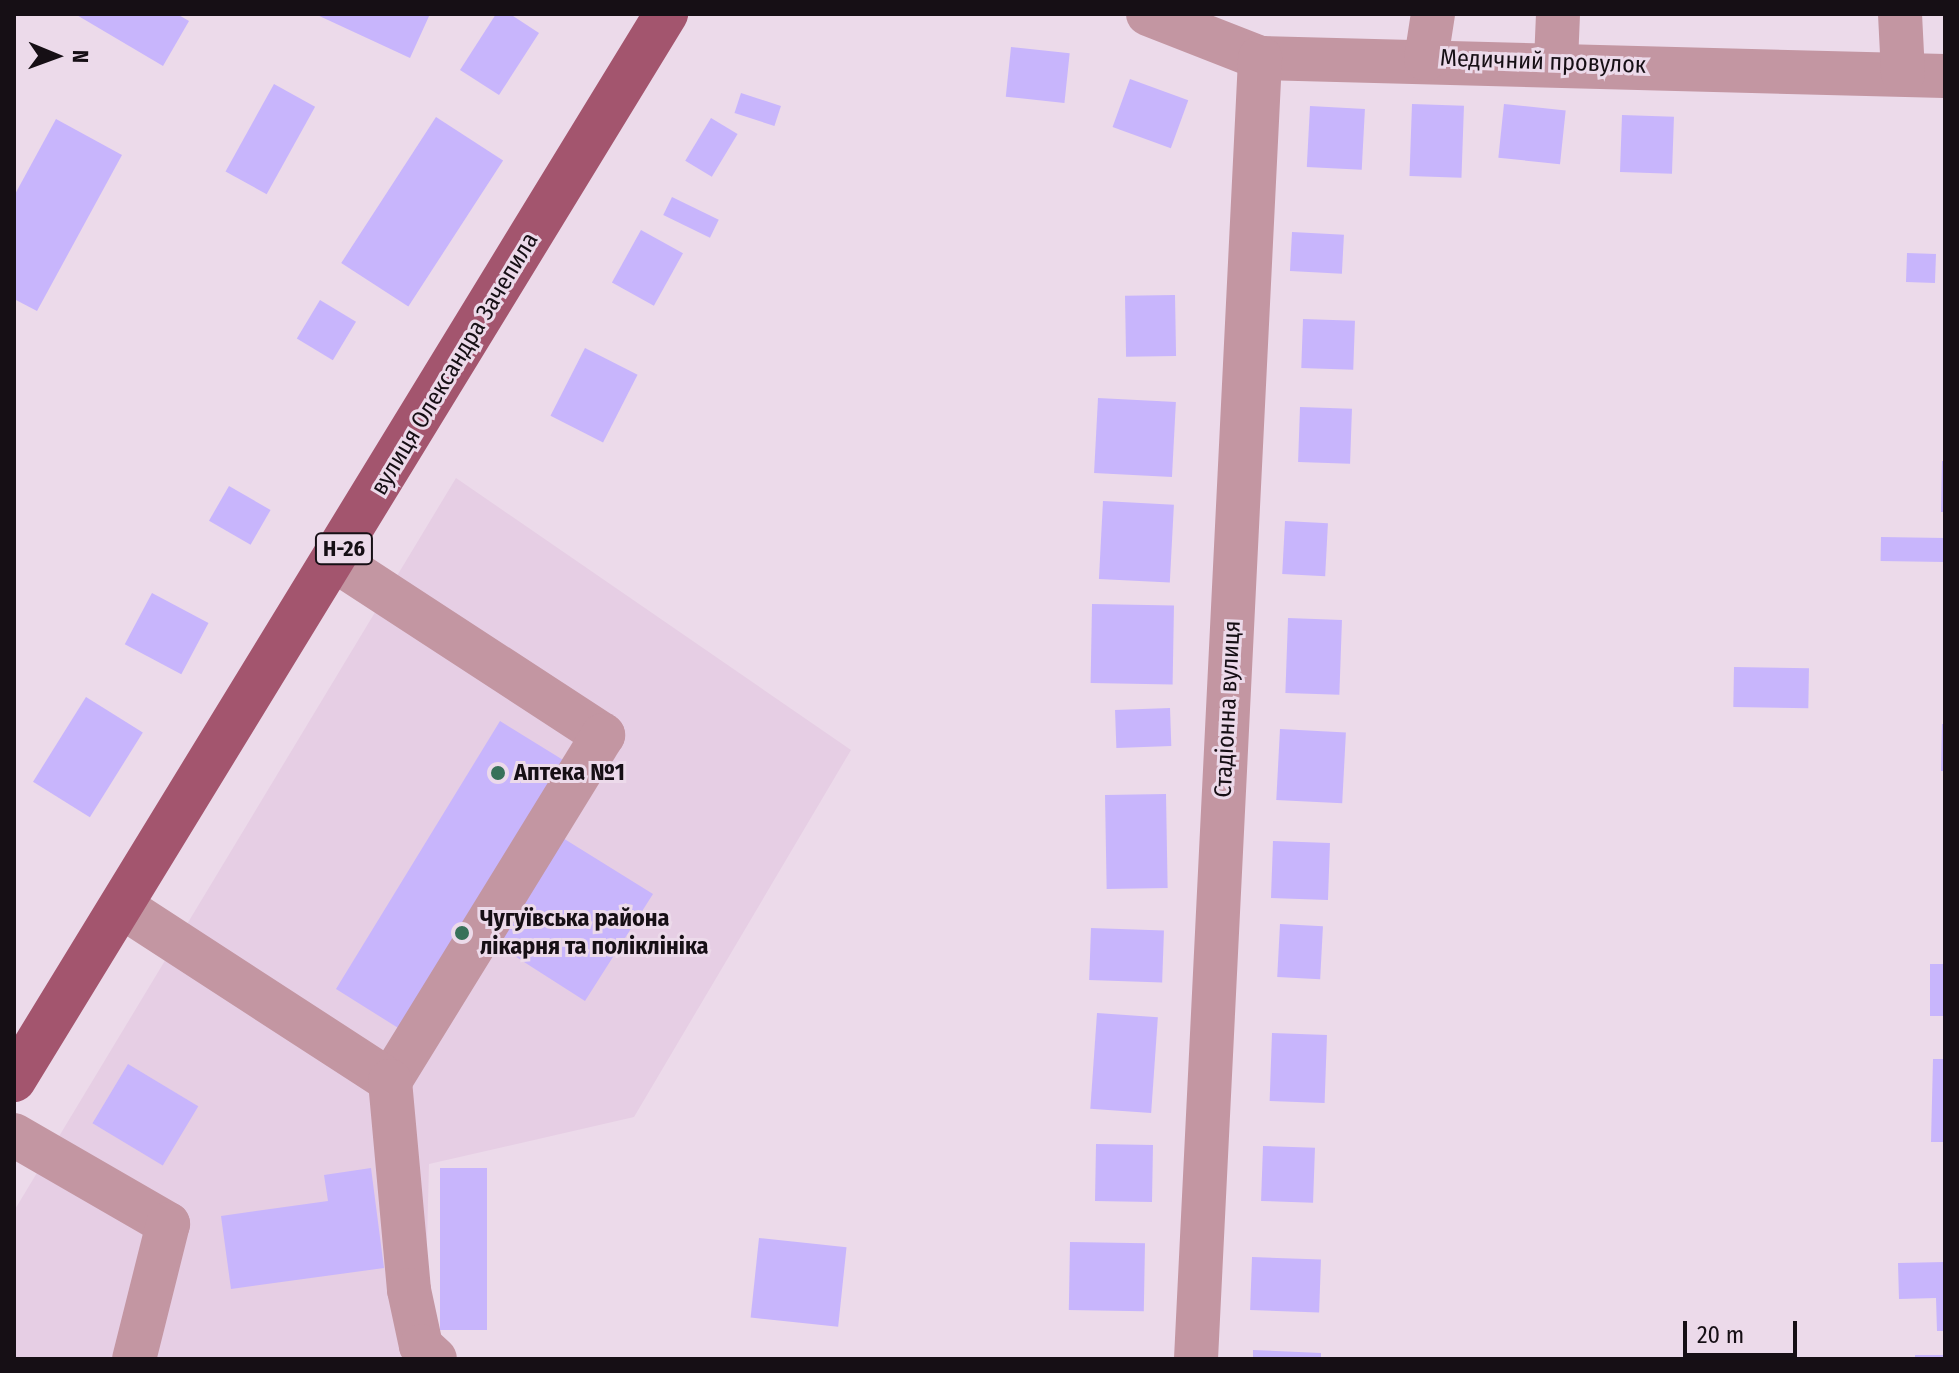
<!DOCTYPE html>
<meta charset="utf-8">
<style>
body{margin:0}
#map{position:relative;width:1959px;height:1373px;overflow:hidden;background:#ecdaea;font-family:"Fira Sans Condensed",sans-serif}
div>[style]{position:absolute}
.built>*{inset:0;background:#e6cee4}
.building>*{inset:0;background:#c8b5fc;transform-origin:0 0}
.minor>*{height:44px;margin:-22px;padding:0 22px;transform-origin:22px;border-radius:22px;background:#c396a2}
.major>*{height:44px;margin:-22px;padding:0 22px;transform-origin:22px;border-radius:22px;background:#a3556e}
.dots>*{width:22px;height:22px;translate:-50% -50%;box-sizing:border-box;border:4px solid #ecdaea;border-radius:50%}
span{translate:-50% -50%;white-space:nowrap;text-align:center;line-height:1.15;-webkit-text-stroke:6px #ecdaea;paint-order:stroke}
.shield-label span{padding:2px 6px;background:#ecdaea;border:2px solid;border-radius:6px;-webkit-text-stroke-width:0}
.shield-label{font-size:22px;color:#160f15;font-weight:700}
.street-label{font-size:24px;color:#160f15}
.poi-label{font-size:24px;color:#160f15;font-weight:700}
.left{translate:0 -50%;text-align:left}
.frame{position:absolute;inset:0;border:16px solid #160f15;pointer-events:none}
.north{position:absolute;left:16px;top:16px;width:80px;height:80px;-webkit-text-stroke:6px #ecdaea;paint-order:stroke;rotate:91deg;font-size:22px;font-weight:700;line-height:32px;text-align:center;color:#160f15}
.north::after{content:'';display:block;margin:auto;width:28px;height:36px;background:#160f15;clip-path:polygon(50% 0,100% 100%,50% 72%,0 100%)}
.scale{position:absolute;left:1683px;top:1321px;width:114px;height:36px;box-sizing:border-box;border:4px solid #160f15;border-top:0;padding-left:10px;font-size:24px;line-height:28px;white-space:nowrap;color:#160f15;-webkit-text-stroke:6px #ecdaea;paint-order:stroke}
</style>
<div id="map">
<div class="built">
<div style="clip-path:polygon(456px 478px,851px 750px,634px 1117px,429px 1164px,424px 1359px,14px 1359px,14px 1211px)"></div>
</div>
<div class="building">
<div style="clip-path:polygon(75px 14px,177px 14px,189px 21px,163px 66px)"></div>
<div style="clip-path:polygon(315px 14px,430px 14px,410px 58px)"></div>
<div style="clip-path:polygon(496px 14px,510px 14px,539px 33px,499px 95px,460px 70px)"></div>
<div style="left:1011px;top:47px;width:59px;height:50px;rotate:6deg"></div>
<div style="left:1130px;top:79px;width:62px;height:51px;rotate:20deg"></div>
<div style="left:274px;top:84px;width:47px;height:100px;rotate:29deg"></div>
<div style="left:741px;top:93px;width:42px;height:21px;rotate:18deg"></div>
<div style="left:1412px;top:104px;width:52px;height:72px;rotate:2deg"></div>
<div style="left:1504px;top:104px;width:62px;height:54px;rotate:6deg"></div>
<div style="left:1310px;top:106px;width:55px;height:61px;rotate:3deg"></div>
<div style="left:1622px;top:115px;width:52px;height:57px;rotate:2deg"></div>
<div style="left:436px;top:117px;width:80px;height:174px;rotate:33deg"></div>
<div style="left:711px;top:118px;width:31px;height:50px;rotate:31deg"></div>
<div style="clip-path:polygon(56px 119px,122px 155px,37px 311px,14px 299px,14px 196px)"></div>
<div style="left:672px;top:197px;width:52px;height:20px;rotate:26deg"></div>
<div style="left:641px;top:230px;width:48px;height:60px;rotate:29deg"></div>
<div style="left:1292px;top:232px;width:52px;height:39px;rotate:3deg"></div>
<div style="left:1907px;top:253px;width:29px;height:29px;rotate:2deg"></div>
<div style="left:1175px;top:295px;width:61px;height:50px;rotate:89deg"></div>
<div style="left:320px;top:300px;width:42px;height:45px;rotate:31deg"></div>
<div style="left:1303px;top:319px;width:52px;height:49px;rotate:2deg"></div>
<div style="left:585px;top:348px;width:59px;height:76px;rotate:27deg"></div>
<div style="left:1098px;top:398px;width:78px;height:75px;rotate:3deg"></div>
<div style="left:1300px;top:407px;width:52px;height:55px;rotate:2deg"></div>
<div style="clip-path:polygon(1942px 461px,1945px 461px,1945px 512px,1941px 512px)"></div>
<div style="left:229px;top:486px;width:48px;height:40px;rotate:30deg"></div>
<div style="left:1103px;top:501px;width:71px;height:78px;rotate:3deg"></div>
<div style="left:1285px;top:521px;width:43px;height:53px;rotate:3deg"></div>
<div style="left:1881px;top:537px;width:64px;height:24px;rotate:1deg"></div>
<div style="left:152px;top:593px;width:64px;height:58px;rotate:28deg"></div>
<div style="left:1092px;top:604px;width:82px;height:79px;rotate:1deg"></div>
<div style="left:1288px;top:618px;width:54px;height:75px;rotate:2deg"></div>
<div style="left:1734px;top:667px;width:75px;height:40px;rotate:1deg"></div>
<div style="left:86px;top:697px;width:67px;height:100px;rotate:32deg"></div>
<div style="left:1170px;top:708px;width:38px;height:55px;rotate:88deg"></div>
<div style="clip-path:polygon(500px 721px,568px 763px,558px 835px,653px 894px,585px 1001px,491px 941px,403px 1031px,336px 989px)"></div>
<div style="clip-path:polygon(1942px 724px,1945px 724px,1945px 771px,1941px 771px)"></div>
<div style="left:1280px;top:729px;width:66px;height:71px;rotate:3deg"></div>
<div style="left:1166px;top:794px;width:94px;height:61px;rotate:89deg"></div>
<div style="left:1273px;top:841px;width:57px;height:57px;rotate:2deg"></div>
<div style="left:1280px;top:924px;width:43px;height:53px;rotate:3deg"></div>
<div style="left:1091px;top:928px;width:73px;height:52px;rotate:2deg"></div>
<div style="left:1930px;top:964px;width:15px;height:52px"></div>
<div style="left:1097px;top:1013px;width:61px;height:96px;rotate:4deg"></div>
<div style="left:1272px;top:1033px;width:55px;height:68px;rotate:2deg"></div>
<div style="clip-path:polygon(1933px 1059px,1945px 1059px,1945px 1142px,1931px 1142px)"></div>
<div style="left:128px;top:1064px;width:82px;height:69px;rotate:31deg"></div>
<div style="left:1096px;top:1144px;width:57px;height:57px;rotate:1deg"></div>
<div style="left:1263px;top:1146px;width:52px;height:55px;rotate:2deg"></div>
<div style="clip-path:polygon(371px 1168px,384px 1268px,231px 1289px,221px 1216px,328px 1201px,324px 1175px)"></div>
<div style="left:440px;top:1168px;width:47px;height:162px"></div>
<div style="left:759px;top:1238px;width:88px;height:80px;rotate:6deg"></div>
<div style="left:1070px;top:1242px;width:75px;height:68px;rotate:1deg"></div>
<div style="left:1252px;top:1257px;width:69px;height:53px;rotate:2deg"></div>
<div style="clip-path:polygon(1945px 1262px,1945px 1331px,1937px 1331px,1936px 1298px,1899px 1299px,1898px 1263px)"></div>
<div style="clip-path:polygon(1253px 1350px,1321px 1353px,1321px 1359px,1253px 1359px)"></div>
<div style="left:1915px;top:1355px;width:30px;height:4px"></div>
</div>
<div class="minor">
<div style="left:1148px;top:14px;width:120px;rotate:21.4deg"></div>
<div style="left:1260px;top:58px;width:685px;rotate:1.51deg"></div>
<div style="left:1900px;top:14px;width:60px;rotate:87.1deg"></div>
<div style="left:1426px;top:59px;width:46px;rotate:-81.2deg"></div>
<div style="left:1556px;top:62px;width:48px;rotate:-87.6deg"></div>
<div style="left:336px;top:561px;width:319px;rotate:33.1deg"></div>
<div style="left:603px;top:735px;width:406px;rotate:121.6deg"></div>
<div style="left:124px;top:908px;width:317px;rotate:33deg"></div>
<div style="left:390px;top:1081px;width:210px;rotate:84.8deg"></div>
<div style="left:409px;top:1290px;width:57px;rotate:77.9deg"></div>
<div style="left:421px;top:1346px;width:19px;rotate:43deg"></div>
<div style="left:14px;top:1135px;width:178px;rotate:30deg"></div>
<div style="left:168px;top:1224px;width:139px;rotate:104.1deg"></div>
<div style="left:1196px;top:1359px;width:1303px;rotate:-87.18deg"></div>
</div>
<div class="major">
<div style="left:14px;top:1080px;width:1250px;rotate:-58.55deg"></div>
</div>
<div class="dots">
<div style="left:498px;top:773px;background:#38715a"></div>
<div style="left:462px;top:933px;background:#38715a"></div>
</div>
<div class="shield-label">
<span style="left:344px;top:549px">Н-26</span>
</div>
<div class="street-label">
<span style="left:1543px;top:62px;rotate:2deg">Медичний провулок</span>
<span style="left:455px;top:364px;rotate:-59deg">вулиця Олександра Зачепила</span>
<span style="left:1228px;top:709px;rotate:-87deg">Стадіонна вулиця</span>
</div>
<div class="poi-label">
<span class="left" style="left:514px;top:773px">Аптека №1</span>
<span class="left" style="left:480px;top:933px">Чугуївська района<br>лікарня та поліклініка</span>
</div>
<div class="frame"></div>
<div class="north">N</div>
<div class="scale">20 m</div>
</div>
